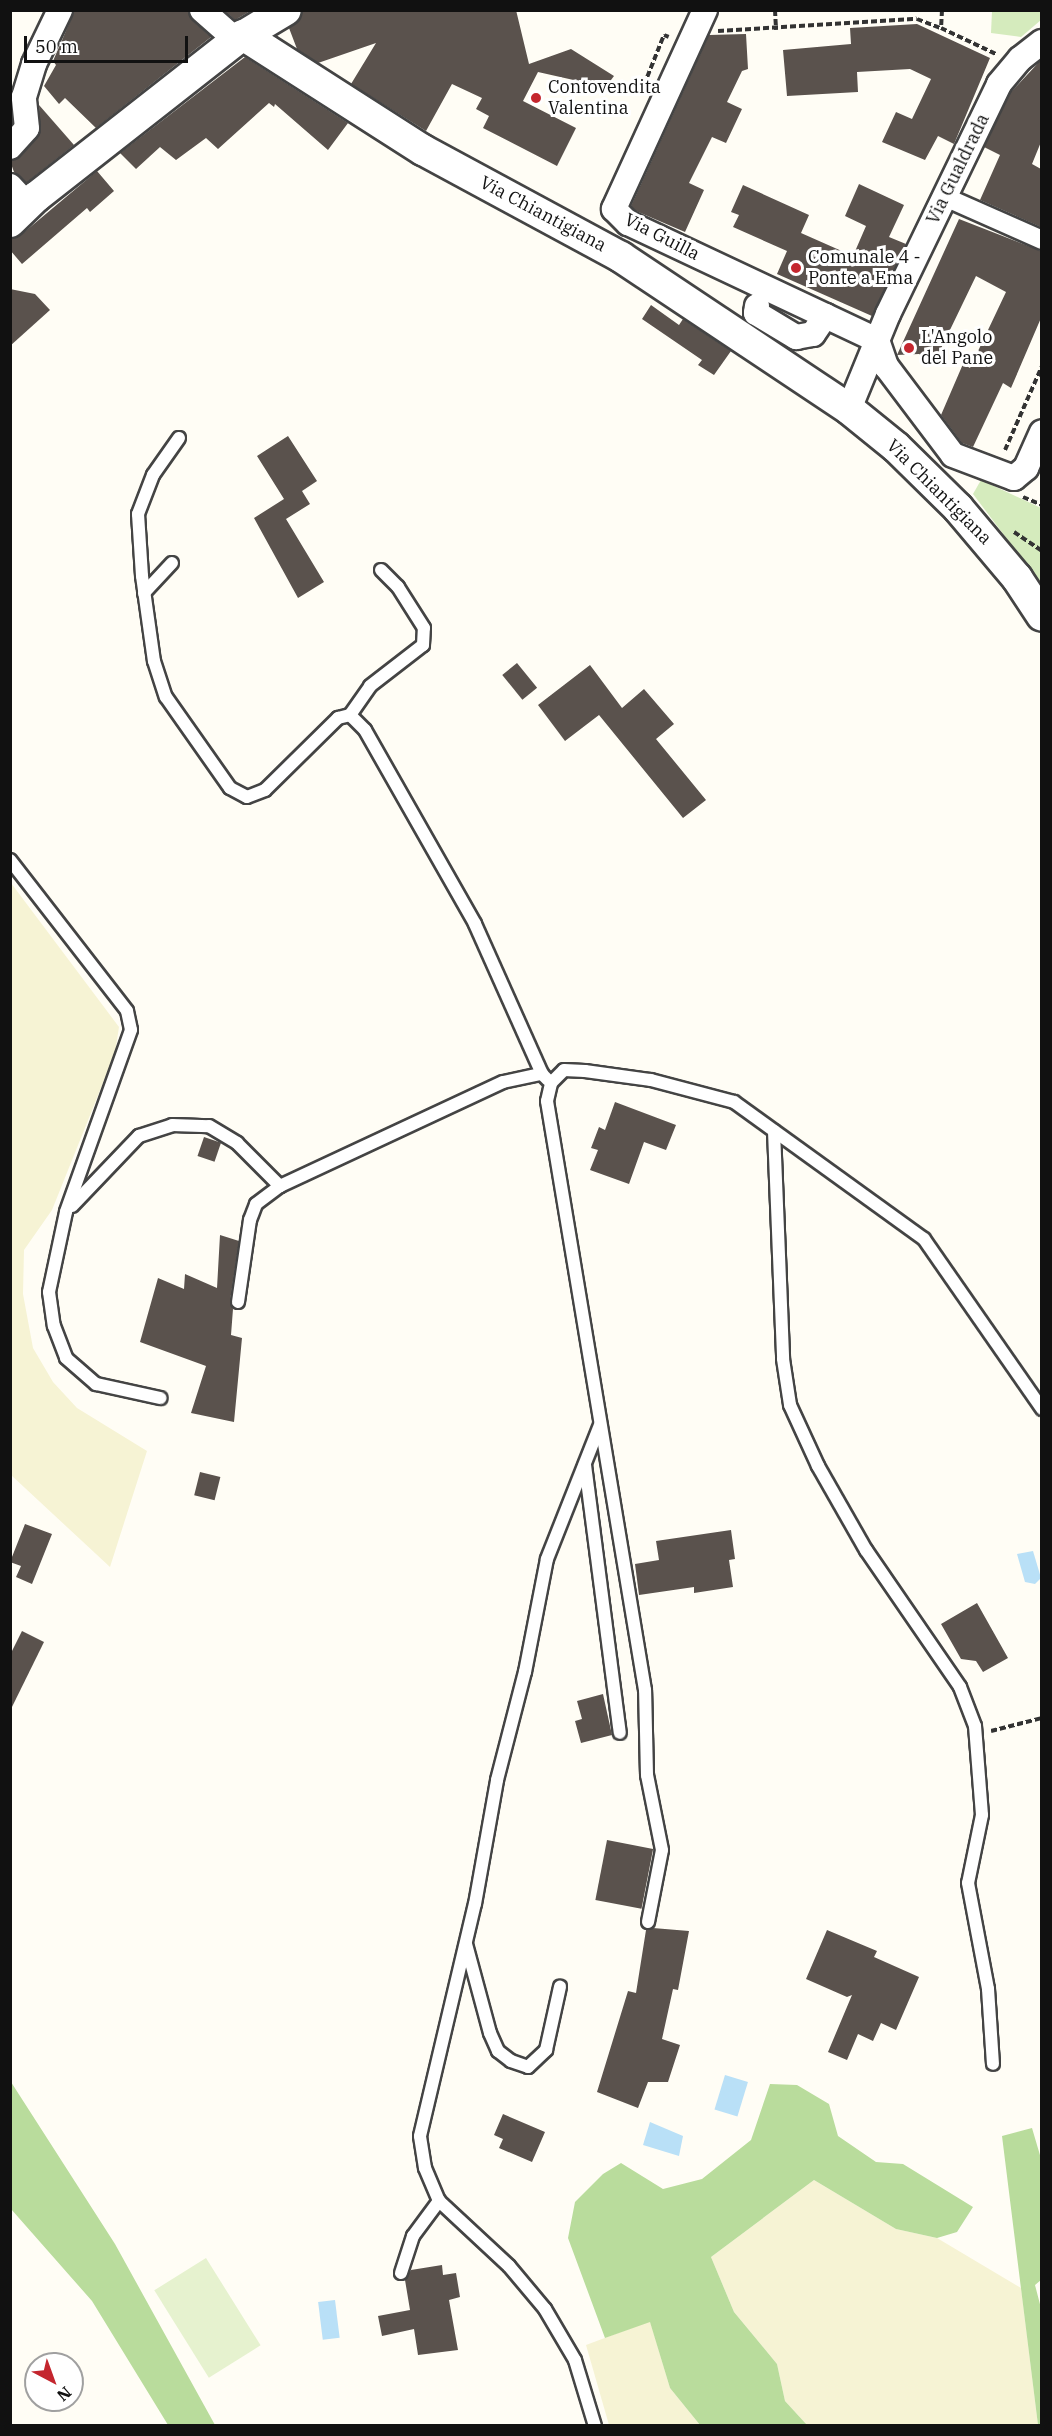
<!DOCTYPE html>
<style>
body{margin:0}
#map{position:relative;width:1052px;height:2436px;overflow:hidden;background:#fffdf5;font-family:"IBM Plex Serif",serif}
div>[style]{position:absolute}
.farmland>*{inset:0;background:#f6f3d4}
.green>*{inset:0;background:#d5ebbd}
.forest>*{inset:0;background:#b9dc9c}
.pitch>*{inset:0;background:#e6f2cf;transform-origin:0 0}
.water>*{inset:0;background:#b9e0f7;transform-origin:0 0}
.building>*{inset:0;background:#5a524d;transform-origin:0 0}
.path>*{height:4px;margin-top:-2px;transform-origin:0;background:repeating-linear-gradient(90deg,#333 0 6px,transparent 0 9px)}
.roads{filter:drop-shadow(2px 0 #444) drop-shadow(-2px 0 #444) drop-shadow(0 2px #444) drop-shadow(0 -2px #444)}
.service>*{height:12px;margin:-6px;padding:0 6px;transform-origin:6px;border-radius:6px;background:#fff}
.pedestrian>*{height:18px;margin:-9px;padding:0 9px;transform-origin:9px;border-radius:9px;background:#fff}
.minor>*{height:24px;margin:-12px;padding:0 12px;transform-origin:12px;border-radius:12px;background:#fff}
.tertiary>*{height:30px;margin:-15px;padding:0 15px;transform-origin:15px;border-radius:15px;background:#fff}
.dots>*{width:16px;height:16px;translate:-50% -50%;box-sizing:border-box;border:3px solid #fff;border-radius:50%}
span{translate:-50% -50%;white-space:nowrap;text-align:center;line-height:1.15;-webkit-text-stroke:6px #fff;paint-order:stroke}
.poi-label{font-size:18px;color:#111}
.left{translate:0 -50%;text-align:left}
.street-label{font-size:18px;color:#111}
.frame{position:absolute;inset:0;border:12px solid #111;pointer-events:none}
.north{position:absolute;left:24px;top:2352px;width:60px;height:60px;box-sizing:border-box;background:#fff;border:2px solid #a0a0a0;border-radius:50%;rotate:139deg;font-size:16px;font-weight:700;line-height:24px;text-align:center;color:#111}
.north::after{content:'';display:block;margin:auto;width:21px;height:27px;background:#c4262e;clip-path:polygon(50% 0,100% 100%,50% 72%,0 100%)}
.scale{position:absolute;left:24px;top:36px;width:164px;height:27px;box-sizing:border-box;border:3px solid #111;border-top:0;padding-left:8px;font-size:18px;line-height:21px;white-space:nowrap;color:#111;-webkit-text-stroke:4px #fff;paint-order:stroke}
</style>
<div id="map">
<div class="farmland">
<div style="clip-path:polygon(11px 883px,119px 1027px,115px 1053px,52px 1210px,24px 1250px,23px 1294px,33px 1348px,53px 1382px,77px 1408px,147px 1451px,110px 1567px,11px 1475px)"></div>
<div style="clip-path:polygon(814px 2180px,896px 2229px,937px 2238px,1021px 2288px,1038px 2425px,807px 2425px,785px 2401px,777px 2364px,734px 2312px,711px 2257px)"></div>
<div style="clip-path:polygon(650px 2321px,670px 2388px,700px 2425px,609px 2425px,586px 2345px)"></div>
</div>
<div class="green">
<div style="clip-path:polygon(992px 11px,1041px 11px,1041px 20px,1021px 37px,991px 33px)"></div>
<div style="clip-path:polygon(981px 480px,1041px 508px,1041px 584px,973px 494px)"></div>
</div>
<div class="forest">
<div style="clip-path:polygon(11px 2082px,115px 2244px,215px 2425px,168px 2425px,92px 2301px,11px 2209px)"></div>
<div style="clip-path:polygon(770px 2084px,797px 2085px,829px 2104px,838px 2136px,876px 2162px,903px 2164px,973px 2207px,957px 2232px,937px 2238px,896px 2229px,814px 2180px,711px 2257px,734px 2312px,777px 2364px,785px 2401px,807px 2425px,700px 2425px,670px 2388px,650px 2322px,605px 2338px,568px 2238px,575px 2202px,603px 2174px,621px 2163px,663px 2189px,702px 2179px,751px 2140px)"></div>
<div style="clip-path:polygon(1032px 2128px,1042px 2162px,1041px 2280px,1035px 2285px,1042px 2312px,1041px 2426px,1038px 2425px,1002px 2136px)"></div>
</div>
<div class="pitch">
<div style="left:206px;top:2258px;width:103px;height:61px;rotate:58deg"></div>
</div>
<div class="water">
<div style="clip-path:polygon(1033px 1551px,1041px 1578px,1035px 1584px,1025px 1582px,1017px 1554px)"></div>
<div style="left:725px;top:2075px;width:24px;height:36px;rotate:17deg"></div>
<div style="clip-path:polygon(650px 2122px,683px 2136px,679px 2156px,643px 2145px)"></div>
<div style="left:335px;top:2300px;width:38px;height:17px;rotate:83deg"></div>
</div>
<div class="building">
<div style="clip-path:polygon(75px 10px,188px 10px,193px 21px,211px 37px,96px 128px,65px 98px,59px 104px,44px 86px,56px 65px,53px 61px)"></div>
<div style="clip-path:polygon(224px 10px,252px 10px,235px 20px)"></div>
<div style="clip-path:polygon(516px 10px,529px 64px,571px 49px,614px 76px,602px 92px,578px 81px,538px 72px,523px 101px,576px 128px,557px 166px,483px 128px,489px 116px,476px 109px,482px 98px,452px 84px,426px 131px,351px 84px,376px 43px,318px 63px,297px 49px,289px 28px,304px 10px)"></div>
<div style="clip-path:polygon(917px 24px,990px 58px,954px 144px,938px 136px,925px 160px,882px 142px,896px 112px,912px 119px,931px 79px,910px 69px,857px 72px,858px 92px,787px 96px,783px 50px,851px 44px,850px 28px)"></div>
<div style="clip-path:polygon(746px 34px,748px 69px,742px 71px,727px 102px,742px 109px,726px 143px,712px 137px,689px 183px,704px 190px,685px 232px,636px 211px,631px 206px,709px 35px)"></div>
<div style="clip-path:polygon(245px 57px,348px 123px,328px 150px,275px 104px,274px 107px,269px 103px,218px 149px,206px 138px,176px 160px,160px 147px,136px 169px,120px 153px)"></div>
<div style="clip-path:polygon(1041px 60px,1041px 142px,1032px 164px,1041px 169px,1041px 227px,980px 200px,1000px 155px,984px 147px,1011px 92px)"></div>
<div style="clip-path:polygon(39px 105px,74px 145px,26px 183px,14px 172px,10px 161px,21px 156px,40px 133px)"></div>
<div style="clip-path:polygon(97px 171px,114px 191px,90px 212px,87px 208px,22px 264px,10px 250px,10px 239px,22px 234px)"></div>
<div style="clip-path:polygon(859px 184px,904px 205px,889px 237px,906px 244px,872px 316px,777px 274px,787px 251px,733px 227px,739px 215px,731px 212px,743px 185px,809px 215px,801px 233px,853px 256px,866px 226px,845px 216px)"></div>
<div style="clip-path:polygon(959px 219px,1041px 251px,1041px 318px,1011px 388px,1003px 383px,973px 447px,962px 443px,941px 415px,963px 364px,970px 368px,1006px 292px,976px 276px,935px 361px,919px 354px,897px 355px)"></div>
<div style="clip-path:polygon(10px 289px,35px 294px,50px 310px,10px 346px)"></div>
<div style="clip-path:polygon(651px 305px,679px 325px,683px 319px,731px 351px,714px 375px,698px 365px,702px 360px,642px 319px)"></div>
<div style="clip-path:polygon(288px 436px,317px 481px,302px 491px,310px 504px,286px 519px,324px 582px,298px 598px,254px 518px,284px 499px,257px 456px)"></div>
<div style="left:517px;top:663px;width:32px;height:19px;rotate:51deg"></div>
<div style="clip-path:polygon(590px 665px,622px 708px,644px 689px,674px 724px,656px 739px,706px 800px,683px 818px,599px 715px,565px 741px,538px 705px)"></div>
<div style="clip-path:polygon(615px 1102px,676px 1125px,666px 1150px,644px 1142px,629px 1184px,590px 1170px,598px 1150px,591px 1148px,599px 1127px,605px 1130px)"></div>
<div style="left:204px;top:1137px;width:18px;height:20px;rotate:19deg"></div>
<div style="clip-path:polygon(220px 1235px,239px 1241px,230px 1301px,233px 1309px,231px 1335px,242px 1338px,234px 1422px,191px 1413px,206px 1366px,140px 1342px,158px 1278px,184px 1289px,185px 1274px,217px 1288px)"></div>
<div style="left:200px;top:1472px;width:21px;height:24px;rotate:14deg"></div>
<div style="clip-path:polygon(25px 1524px,52px 1534px,32px 1584px,16px 1577px,21px 1566px,10px 1562px)"></div>
<div style="clip-path:polygon(731px 1530px,735px 1559px,729px 1560px,733px 1587px,694px 1593px,694px 1587px,639px 1595px,635px 1564px,659px 1560px,656px 1541px)"></div>
<div style="clip-path:polygon(977px 1603px,1008px 1658px,983px 1672px,976px 1661px,961px 1659px,941px 1624px)"></div>
<div style="clip-path:polygon(22px 1631px,44px 1642px,10px 1711px,10px 1655px)"></div>
<div style="clip-path:polygon(603px 1694px,612px 1735px,581px 1743px,575px 1721px,582px 1719px,577px 1701px)"></div>
<div style="left:607px;top:1840px;width:47px;height:61px;rotate:11deg"></div>
<div style="clip-path:polygon(653px 1928px,689px 1931px,678px 1990px,673px 1989px,662px 2039px,680px 2045px,668px 2082px,648px 2082px,638px 2108px,597px 2092px,628px 1991px,636px 1993px,646px 1930px)"></div>
<div style="clip-path:polygon(827px 1930px,877px 1951px,874px 1957px,919px 1977px,896px 2030px,881px 2023px,873px 2041px,858px 2034px,847px 2060px,828px 2052px,852px 1995px,847px 1997px,806px 1979px)"></div>
<div style="clip-path:polygon(503px 2114px,545px 2132px,532px 2162px,499px 2148px,503px 2139px,494px 2135px)"></div>
<div style="clip-path:polygon(442px 2265px,443px 2275px,456px 2273px,460px 2297px,449px 2300px,458px 2350px,418px 2355px,414px 2329px,382px 2336px,378px 2316px,410px 2310px,405px 2280px,411px 2270px)"></div>
</div>
<div class="path">
<div style="left:775px;top:10px;width:20px;rotate:87deg"></div>
<div style="left:942px;top:10px;width:18px;rotate:93deg"></div>
<div style="left:941px;top:28px;width:61px;rotate:25.3deg"></div>
<div style="left:718px;top:31px;width:199px;rotate:-3.5deg"></div>
<div style="left:917px;top:19px;width:26px;rotate:21deg"></div>
<div style="left:644px;top:85px;width:54px;rotate:-68.2deg"></div>
<div style="left:664px;top:35px;width:5px;rotate:22deg"></div>
<div style="left:1005px;top:450px;width:92px;rotate:-66.2deg"></div>
<div style="left:1023px;top:497px;width:21px;rotate:23deg"></div>
<div style="left:1014px;top:532px;width:34px;rotate:34deg"></div>
<div style="left:991px;top:1731px;width:53px;rotate:-14.3deg"></div>
</div>
<div class="roads">
<div class="service">
<div style="left:179px;top:438px;width:45px;rotate:125.1deg"></div>
<div style="left:153px;top:475px;width:42px;rotate:111deg"></div>
<div style="left:138px;top:514px;width:62px;rotate:86.3deg"></div>
<div style="left:142px;top:576px;width:86px;rotate:82deg"></div>
<div style="left:154px;top:661px;width:38px;rotate:72deg"></div>
<div style="left:166px;top:697px;width:111px;rotate:54.9deg"></div>
<div style="left:230px;top:788px;width:19px;rotate:28deg"></div>
<div style="left:247px;top:797px;width:19px;rotate:-21deg"></div>
<div style="left:265px;top:790px;width:103px;rotate:-44.6deg"></div>
<div style="left:338px;top:718px;width:12px;rotate:-14deg"></div>
<div style="left:350px;top:715px;width:21px;rotate:45deg"></div>
<div style="left:365px;top:730px;width:223px;rotate:60.4deg"></div>
<div style="left:475px;top:924px;width:164px;rotate:65.9deg"></div>
<div style="left:144px;top:593px;width:41px;rotate:-47deg"></div>
<div style="left:350px;top:715px;width:35px;rotate:-55deg"></div>
<div style="left:370px;top:686px;width:67px;rotate:-37.7deg"></div>
<div style="left:423px;top:645px;width:17px;rotate:-87deg"></div>
<div style="left:424px;top:628px;width:49px;rotate:-122.4deg"></div>
<div style="left:398px;top:587px;width:24px;rotate:-135deg"></div>
<div style="left:10px;top:860px;width:191px;rotate:52.2deg"></div>
<div style="left:127px;top:1011px;width:19px;rotate:78deg"></div>
<div style="left:131px;top:1030px;width:193px;rotate:109.7deg"></div>
<div style="left:66px;top:1212px;width:82px;rotate:102deg"></div>
<div style="left:49px;top:1292px;width:34px;rotate:82deg"></div>
<div style="left:54px;top:1326px;width:34px;rotate:69deg"></div>
<div style="left:66px;top:1358px;width:40px;rotate:41deg"></div>
<div style="left:96px;top:1384px;width:66px;rotate:12.3deg"></div>
<div style="left:774px;top:1131px;width:228px;rotate:87.7deg"></div>
<div style="left:783px;top:1359px;width:47px;rotate:81.3deg"></div>
<div style="left:790px;top:1405px;width:67px;rotate:65.3deg"></div>
<div style="left:818px;top:1466px;width:97px;rotate:60.3deg"></div>
<div style="left:866px;top:1550px;width:166px;rotate:55.5deg"></div>
<div style="left:960px;top:1687px;width:42px;rotate:69deg"></div>
<div style="left:975px;top:1726px;width:89px;rotate:85.5deg"></div>
<div style="left:982px;top:1815px;width:69px;rotate:101.6deg"></div>
<div style="left:968px;top:1883px;width:108px;rotate:79.3deg"></div>
<div style="left:988px;top:1989px;width:75px;rotate:86.2deg"></div>
<div style="left:72px;top:1206px;width:97px;rotate:-46.3deg"></div>
<div style="left:139px;top:1136px;width:35px;rotate:-18deg"></div>
<div style="left:172px;top:1125px;width:37px;rotate:2deg"></div>
<div style="left:209px;top:1126px;width:33px;rotate:31deg"></div>
<div style="left:237px;top:1143px;width:61px;rotate:45deg"></div>
<div style="left:238px;top:1302px;width:83px;rotate:-81.7deg"></div>
<div style="left:250px;top:1220px;width:17px;rotate:-69deg"></div>
<div style="left:256px;top:1204px;width:30px;rotate:-37deg"></div>
<div style="left:280px;top:1186px;width:246px;rotate:-25deg"></div>
<div style="left:503px;top:1082px;width:40px;rotate:-12deg"></div>
<div style="left:542px;top:1074px;width:8px;rotate:45deg"></div>
<div style="left:585px;top:1465px;width:270px;rotate:82.6deg"></div>
<div style="left:648px;top:1922px;width:73px;rotate:-79deg"></div>
<div style="left:662px;top:1850px;width:76px;rotate:-101.3deg"></div>
<div style="left:647px;top:1775px;width:85px;rotate:-91.3deg"></div>
<div style="left:645px;top:1690px;width:597px;rotate:-99.45deg"></div>
<div style="left:547px;top:1101px;width:18px;rotate:-77deg"></div>
<div style="left:551px;top:1083px;width:18px;rotate:-45deg"></div>
<div style="left:564px;top:1070px;width:21px;rotate:3deg"></div>
<div style="left:585px;top:1071px;width:67px;rotate:7.8deg"></div>
<div style="left:651px;top:1080px;width:86px;rotate:14.8deg"></div>
<div style="left:734px;top:1102px;width:234px;rotate:35.8deg"></div>
<div style="left:924px;top:1239px;width:207px;rotate:55.2deg"></div>
<div style="left:466px;top:1944px;width:92px;rotate:74.9deg"></div>
<div style="left:490px;top:2033px;width:20px;rotate:66deg"></div>
<div style="left:498px;top:2051px;width:16px;rotate:38deg"></div>
<div style="left:511px;top:2061px;width:18px;rotate:19deg"></div>
<div style="left:528px;top:2067px;width:25px;rotate:-43deg"></div>
<div style="left:546px;top:2050px;width:65px;rotate:-77.5deg"></div>
<div style="left:401px;top:2273px;width:39px;rotate:-72deg"></div>
<div style="left:413px;top:2236px;width:44px;rotate:-53.4deg"></div>
<div style="left:595px;top:2426px;width:69px;rotate:-106.9deg"></div>
<div style="left:575px;top:2360px;width:59px;rotate:-120.5deg"></div>
<div style="left:545px;top:2309px;width:56px;rotate:-129.9deg"></div>
<div style="left:509px;top:2266px;width:96px;rotate:-137.1deg"></div>
<div style="left:439px;top:2201px;width:36px;rotate:-113deg"></div>
<div style="left:425px;top:2168px;width:32px;rotate:-99deg"></div>
<div style="left:420px;top:2136px;width:238px;rotate:-76.7deg"></div>
<div style="left:475px;top:1904px;width:126px;rotate:-79.9deg"></div>
<div style="left:497px;top:1780px;width:112px;rotate:-75.5deg"></div>
<div style="left:525px;top:1672px;width:115px;rotate:-79deg"></div>
<div style="left:547px;top:1559px;width:144px;rotate:-68.4deg"></div>
</div>
<div class="pedestrian">
<div style="left:945px;top:197px;width:106px;rotate:23.9deg"></div>
</div>
<div class="minor">
<div style="left:202px;top:10px;width:45px;rotate:41.4deg"></div>
<div style="left:705px;top:10px;width:219px;rotate:114.6deg"></div>
<div style="left:614px;top:209px;width:20px;rotate:45deg"></div>
<div style="left:628px;top:223px;width:275px;rotate:25.2deg"></div>
<div style="left:10px;top:147px;width:25px;rotate:-48deg"></div>
<div style="left:27px;top:128px;width:31px;rotate:-96deg"></div>
<div style="left:24px;top:97px;width:34px;rotate:-73deg"></div>
<div style="left:34px;top:64px;width:60px;rotate:-64.3deg"></div>
<div style="left:10px;top:186px;width:25px;rotate:47deg"></div>
<div style="left:757px;top:306px;width:7px;rotate:98deg"></div>
<div style="left:756px;top:313px;width:47px;rotate:31deg"></div>
<div style="left:796px;top:337px;width:17px;rotate:-10deg"></div>
<div style="left:813px;top:334px;width:22px;rotate:-56deg"></div>
<div style="left:877px;top:340px;width:28px;rotate:71deg"></div>
<div style="left:886px;top:366px;width:111px;rotate:53deg"></div>
<div style="left:953px;top:455px;width:65px;rotate:20.7deg"></div>
<div style="left:1014px;top:478px;width:16px;rotate:-40deg"></div>
<div style="left:1026px;top:468px;width:39px;rotate:-66deg"></div>
<div style="left:849px;top:409px;width:103px;rotate:-67.7deg"></div>
<div style="left:888px;top:314px;width:255px;rotate:-64.2deg"></div>
<div style="left:999px;top:84px;width:33px;rotate:-50deg"></div>
<div style="left:1020px;top:59px;width:28px;rotate:-38deg"></div>
</div>
<div class="tertiary">
<div style="left:243px;top:35px;width:214px;rotate:32.6deg"></div>
<div style="left:423px;top:150px;width:225px;rotate:28.4deg"></div>
<div style="left:621px;top:257px;width:274px;rotate:33.7deg"></div>
<div style="left:849px;top:409px;width:60px;rotate:39deg"></div>
<div style="left:896px;top:447px;width:87px;rotate:44.5deg"></div>
<div style="left:958px;top:508px;width:92px;rotate:49.9deg"></div>
<div style="left:1017px;top:578px;width:45px;rotate:56.7deg"></div>
<div style="left:10px;top:222px;width:36px;rotate:-44deg"></div>
<div style="left:36px;top:197px;width:254px;rotate:-38.1deg"></div>
<div style="left:236px;top:40px;width:58px;rotate:-31deg"></div>
</div>
</div>
<div class="dots">
<div style="left:536px;top:98px;background:#c4262e"></div>
<div style="left:796px;top:268px;background:#c4262e"></div>
<div style="left:909px;top:348px;background:#c4262e"></div>
</div>
<div class="poi-label">
<span class="left" style="left:548px;top:98px">Contovendita<br>Valentina</span>
<span class="left" style="left:808px;top:268px">Comunale 4 -<br>Ponte a Ema</span>
<span class="left" style="left:921px;top:348px">L'Angolo<br>del Pane</span>
</div>
<div class="street-label">
<span style="left:958px;top:169px;rotate:-64deg">Via Gualdrada</span>
<span style="left:543px;top:214px;rotate:28deg">Via Chiantigiana</span>
<span style="left:662px;top:237px;rotate:27deg">Via Guilla</span>
<span style="left:939px;top:492px;rotate:45deg">Via Chiantigiana</span>
</div>
<div class="frame"></div>
<div class="north">N</div>
<div class="scale">50 m</div>
</div>
